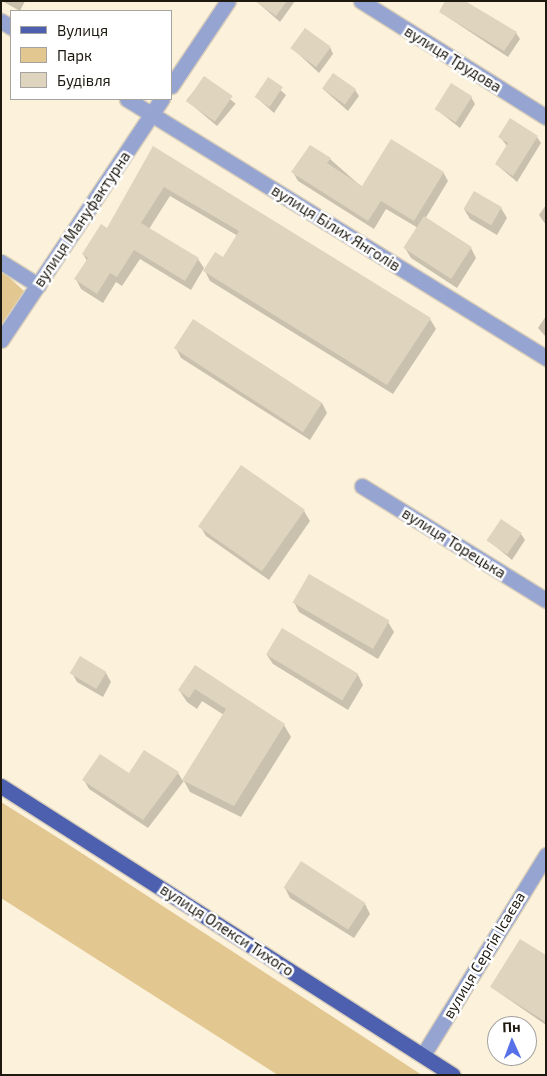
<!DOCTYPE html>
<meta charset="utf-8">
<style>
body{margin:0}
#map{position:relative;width:547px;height:1076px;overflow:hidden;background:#fcf1da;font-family:"Exo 2",sans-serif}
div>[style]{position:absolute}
.green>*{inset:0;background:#e2c791}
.shadow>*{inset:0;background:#0003;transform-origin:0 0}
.building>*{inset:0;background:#dfd4be;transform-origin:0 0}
.roads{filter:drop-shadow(1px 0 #d8ceba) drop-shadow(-1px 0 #d8ceba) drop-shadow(0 1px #d8ceba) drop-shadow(0 -1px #d8ceba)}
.minor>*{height:15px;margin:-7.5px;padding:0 7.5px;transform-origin:7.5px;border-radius:7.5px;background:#96a4d1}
.primary>*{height:15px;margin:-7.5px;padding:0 7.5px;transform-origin:7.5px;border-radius:7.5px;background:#4d60b0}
span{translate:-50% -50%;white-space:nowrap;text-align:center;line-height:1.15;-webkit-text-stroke:5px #fff;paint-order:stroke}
.street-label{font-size:15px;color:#1d1911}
.frame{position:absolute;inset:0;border:2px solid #1d1911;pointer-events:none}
.legend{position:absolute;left:10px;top:10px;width:162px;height:90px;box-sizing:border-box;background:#fff;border:1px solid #a5a3a0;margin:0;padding:6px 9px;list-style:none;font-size:15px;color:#1d1911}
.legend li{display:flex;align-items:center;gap:10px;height:25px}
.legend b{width:25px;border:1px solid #a5a3a0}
.north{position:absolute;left:487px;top:1016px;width:50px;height:50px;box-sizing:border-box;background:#fff;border:1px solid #a5a3a0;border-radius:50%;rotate:358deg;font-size:14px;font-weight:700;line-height:20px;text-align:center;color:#1d1911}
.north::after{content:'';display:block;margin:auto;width:18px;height:22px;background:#5971e8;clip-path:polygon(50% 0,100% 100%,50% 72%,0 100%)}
</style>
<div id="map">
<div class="green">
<div style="clip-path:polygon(1px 270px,24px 291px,1px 325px)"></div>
<div style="clip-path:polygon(1px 802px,63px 841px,422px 1075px,278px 1075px,1px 898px)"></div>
</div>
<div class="shadow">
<div style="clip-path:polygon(2px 1px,25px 1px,20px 11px)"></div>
<div style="clip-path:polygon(256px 1px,295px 1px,280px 22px)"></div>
<div style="clip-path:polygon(440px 12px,516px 33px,520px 39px,508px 57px)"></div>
<div style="clip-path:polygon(330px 47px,333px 54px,319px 73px,292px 48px)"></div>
<div style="left:205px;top:78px;width:40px;height:29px;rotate:40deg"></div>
<div style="clip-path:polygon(268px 79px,286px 95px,274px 113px,256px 97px)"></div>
<div style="clip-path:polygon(323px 89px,355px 90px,359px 96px,348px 111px)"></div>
<div style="clip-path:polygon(471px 97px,475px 104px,460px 128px,437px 110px)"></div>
<div style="clip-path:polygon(500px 137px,537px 137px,541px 143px,517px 182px,496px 164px,507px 146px)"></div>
<div style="clip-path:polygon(153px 148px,430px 319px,436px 329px,393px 394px,210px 281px,205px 271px,224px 259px,238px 236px,170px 196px,149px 229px,198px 259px,204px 268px,191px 290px,140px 259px,122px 286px,116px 282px,103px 303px,81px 289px,76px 279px,87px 261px,83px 254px,108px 230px)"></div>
<div style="clip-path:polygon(330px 159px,363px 188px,443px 172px,448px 181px,425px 219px,471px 248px,476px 258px,457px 288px,411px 258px,405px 248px,418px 228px,386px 209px,374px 229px,298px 181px,293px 172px)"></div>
<div style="clip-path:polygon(474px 192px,501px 208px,507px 218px,497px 235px,470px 219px,464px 209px)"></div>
<div style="clip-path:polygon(546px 205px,546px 225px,539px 215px)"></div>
<div style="clip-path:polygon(546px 316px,546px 337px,538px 328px)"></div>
<div style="clip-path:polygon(176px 348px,322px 403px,327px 413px,310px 440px,181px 358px)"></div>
<div style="clip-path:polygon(304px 511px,310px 521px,269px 580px,206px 536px,200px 526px)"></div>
<div style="clip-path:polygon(521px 534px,525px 540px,512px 560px,489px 541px)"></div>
<div style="clip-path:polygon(310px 575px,388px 622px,394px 632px,378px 659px,299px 612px,294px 602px)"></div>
<div style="clip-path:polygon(282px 630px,358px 675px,363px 685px,348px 710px,273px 664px,267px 655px)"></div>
<div style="clip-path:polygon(195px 666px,284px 725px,291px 737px,241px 817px,190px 792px,184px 781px,148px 828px,89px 789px,84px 780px,178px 773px,183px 781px,224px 715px,202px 701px,197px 709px,187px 702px,179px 690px)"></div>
<div style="clip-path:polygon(72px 673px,106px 673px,111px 682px,103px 697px,77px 682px)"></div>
<div style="clip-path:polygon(285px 888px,365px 904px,370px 914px,354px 938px,290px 898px)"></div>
<div style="clip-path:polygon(546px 956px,546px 1025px,491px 987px)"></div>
</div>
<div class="building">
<div style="clip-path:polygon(255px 1px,287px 1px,276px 16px)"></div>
<div style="clip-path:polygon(445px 1px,465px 1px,517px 32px,504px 51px,439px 12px)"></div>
<div style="left:305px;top:28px;width:32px;height:25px;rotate:36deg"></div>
<div style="left:333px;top:73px;width:28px;height:19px;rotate:35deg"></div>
<div style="left:204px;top:76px;width:35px;height:31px;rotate:35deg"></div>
<div style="left:268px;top:77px;width:18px;height:24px;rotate:34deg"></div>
<div style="left:451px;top:83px;width:25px;height:31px;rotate:32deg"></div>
<div style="clip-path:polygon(510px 118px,538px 136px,513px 176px,495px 164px,508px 143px,498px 137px)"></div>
<div style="clip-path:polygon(391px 139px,444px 172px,414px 221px,381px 201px,368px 221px,291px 172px,310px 145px,331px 158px,327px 163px,362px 186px)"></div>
<div style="clip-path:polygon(153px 146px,431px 318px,387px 385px,203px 271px,215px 252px,223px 257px,239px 231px,164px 187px,141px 223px,199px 258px,185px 281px,134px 250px,117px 277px,110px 273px,97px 294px,74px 279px,88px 258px,82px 254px,101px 224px,107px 228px)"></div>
<div style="left:474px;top:191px;width:32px;height:21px;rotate:30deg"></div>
<div style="left:424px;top:216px;width:57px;height:38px;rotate:33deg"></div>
<div style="left:193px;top:319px;width:154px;height:35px;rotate:33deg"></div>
<div style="left:241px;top:465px;width:78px;height:75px;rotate:35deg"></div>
<div style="left:501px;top:519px;width:25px;height:26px;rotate:34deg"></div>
<div style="left:309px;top:574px;width:93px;height:33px;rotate:30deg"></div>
<div style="left:282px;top:628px;width:89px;height:31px;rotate:31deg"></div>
<div style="left:80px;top:656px;width:31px;height:20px;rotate:31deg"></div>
<div style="clip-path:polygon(195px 665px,285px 724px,234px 806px,182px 780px,226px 709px,195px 689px,189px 698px,178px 690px)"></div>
<div style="clip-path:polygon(144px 750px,179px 772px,143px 820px,82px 780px,100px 754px,129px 773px)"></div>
<div style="left:301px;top:861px;width:77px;height:32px;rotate:33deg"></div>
<div style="clip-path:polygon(520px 939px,546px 955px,546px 1022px,490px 987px)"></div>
</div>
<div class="roads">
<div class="minor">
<div style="left:361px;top:1px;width:218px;rotate:32.1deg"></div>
<div style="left:1px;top:21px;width:12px;rotate:31deg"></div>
<div style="left:171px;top:86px;width:102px;rotate:-56.2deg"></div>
<div style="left:127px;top:99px;width:493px;rotate:31.7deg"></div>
<div style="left:1px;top:262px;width:44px;rotate:31.9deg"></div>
<div style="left:1px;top:340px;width:290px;rotate:-56.3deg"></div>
<div style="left:362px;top:486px;width:216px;rotate:31.8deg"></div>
<div style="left:423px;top:1055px;width:235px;rotate:-58.4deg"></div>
</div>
<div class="primary">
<div style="left:1px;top:786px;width:536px;rotate:32.59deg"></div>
</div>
</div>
<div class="street-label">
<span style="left:453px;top:59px;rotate:32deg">вулиця Трудова</span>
<span style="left:82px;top:219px;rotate:-56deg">вулиця Мануфактурна</span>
<span style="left:336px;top:228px;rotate:32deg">вулиця Білих Янголів</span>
<span style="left:454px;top:543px;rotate:32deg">вулиця Торецька</span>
<span style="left:227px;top:930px;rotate:33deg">вулиця Олекси Тихого</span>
<span style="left:484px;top:955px;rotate:-59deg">вулиця Сергія Ісаєва</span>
</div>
<div class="frame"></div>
<ul class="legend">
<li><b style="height:6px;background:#4d60b0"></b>Вулиця</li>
<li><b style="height:14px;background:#e2c791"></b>Парк</li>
<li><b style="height:14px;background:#dfd4be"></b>Будівля</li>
</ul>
<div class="north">Пн</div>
</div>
